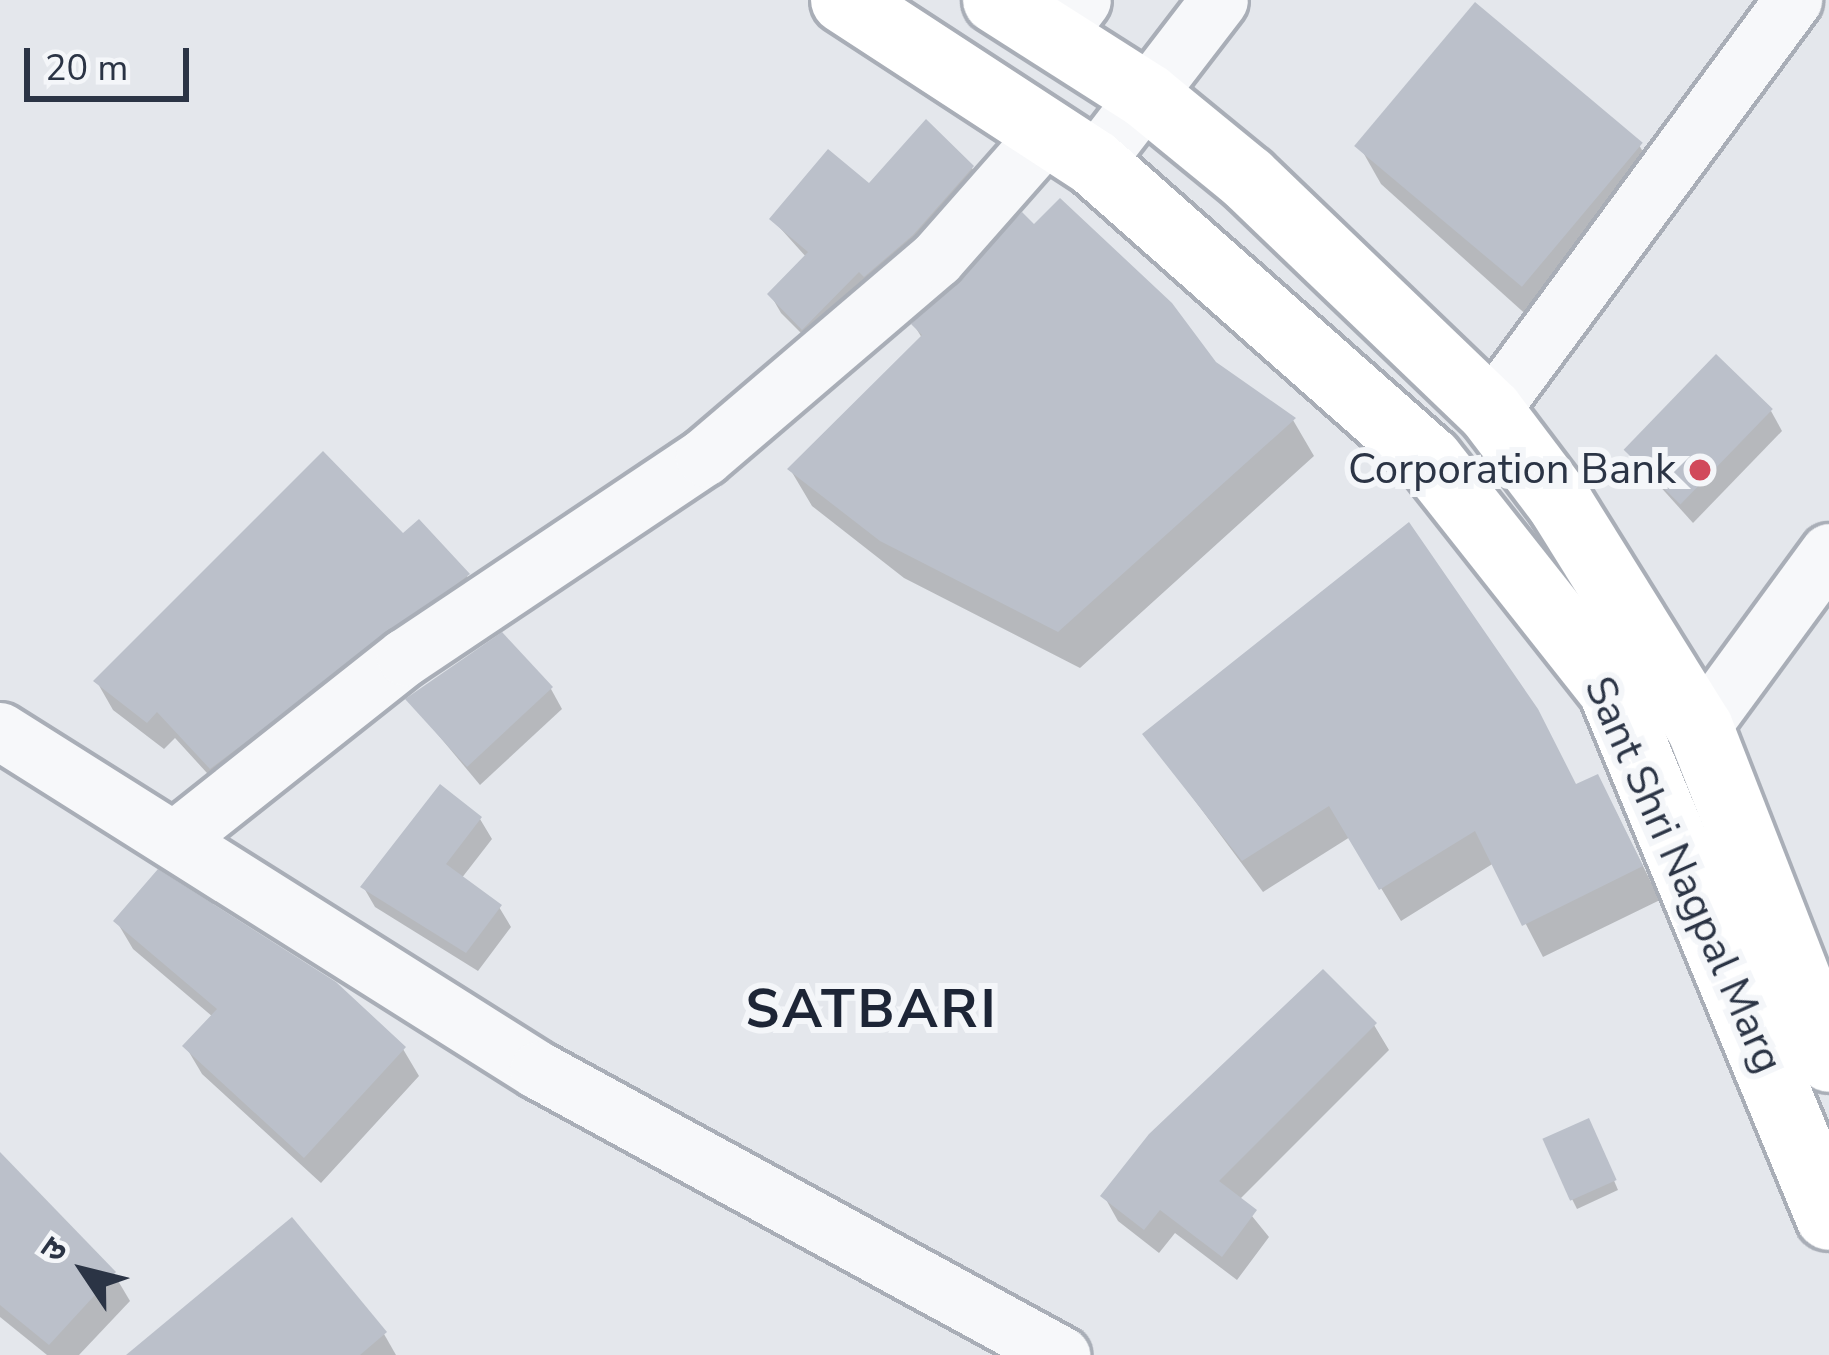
<!DOCTYPE html>
<meta charset="utf-8">
<style>
body{margin:0}
#map{position:relative;width:1829px;height:1355px;overflow:hidden;background:#e4e7ec;font-family:"Nunito Sans","Noto Sans Devanagari",sans-serif}
div>[style]{position:absolute}
.shadow>*{inset:0;background:#0003}
.building>*{inset:0;background:#bbc0ca;transform-origin:0 0}
.roads{filter:drop-shadow(3px 0 #a9aeb7) drop-shadow(-3px 0 #a9aeb7) drop-shadow(0 3px #a9aeb7) drop-shadow(0 -3px #a9aeb7)}
.minor>*{height:57px;margin:-28.5px;padding:0 28.5px;transform-origin:28.5px;border-radius:28.5px;background:#f7f8fa}
.major>*{height:66px;margin:-33px;padding:0 33px;transform-origin:33px;border-radius:33px;background:#fff}
.dots>*{width:33px;height:33px;translate:-50% -50%;box-sizing:border-box;border:6px solid #f4f6f9;border-radius:50%}
span{translate:-50% -50%;white-space:nowrap;text-align:center;line-height:1.15;-webkit-text-stroke:12px #f4f6f9;paint-order:stroke}
.poi-label{font-size:42px;color:#2b3445}
.right{translate:-100% -50%;text-align:right}
.street-label{font-size:42px;color:#2b3445}
.district-label{font-size:54px;color:#1d2536;font-weight:700;letter-spacing:3px}
.north{position:absolute;left:24px;top:1211px;width:120px;height:120px;-webkit-text-stroke:9px #f4f6f9;paint-order:stroke;rotate:305deg;font-size:33px;font-weight:700;line-height:48px;text-align:center;color:#2b3445}
.north::after{content:'';display:block;margin:auto;width:42px;height:54px;background:#2b3445;clip-path:polygon(50% 0,100% 100%,50% 72%,0 100%)}
.scale{position:absolute;left:24px;top:48px;width:165px;height:54px;box-sizing:border-box;border:6px solid #2b3445;border-top:0;padding-left:15px;font-size:36px;line-height:42px;white-space:nowrap;color:#2b3445;-webkit-text-stroke:9px #f4f6f9;paint-order:stroke}
</style>
<div id="map">
<div class="shadow">
<div style="clip-path:polygon(1639px 145px,1660px 181px,1542px 329px,1381px 184px,1360px 147px)"></div>
<div style="clip-path:polygon(972px 168px,982px 186px,814px 346px,781px 313px,770px 294px,807px 258px,772px 219px,869px 188px)"></div>
<div style="clip-path:polygon(1034px 228px,1293px 420px,1314px 456px,1080px 668px,904px 578px,812px 506px,790px 469px,922px 338px,914px 325px)"></div>
<div style="clip-path:polygon(1771px 411px,1782px 431px,1693px 523px,1630px 453px)"></div>
<div style="clip-path:polygon(403px 538px,467px 576px,484px 604px,228px 796px,175px 738px,164px 749px,113px 710px,97px 682px)"></div>
<div style="clip-path:polygon(551px 689px,562px 709px,480px 785px,409px 700px)"></div>
<div style="clip-path:polygon(1146px 735px,1577px 787px,1615px 810px,1660px 900px,1543px 957px,1494px 863px,1401px 921px,1350px 837px,1263px 892px)"></div>
<div style="clip-path:polygon(480px 819px,492px 839px,461px 879px,499px 907px,511px 927px,478px 971px,375px 907px,364px 888px)"></div>
<div style="clip-path:polygon(117px 922px,403px 1049px,419px 1076px,321px 1183px,202px 1074px,186px 1047px,213px 1017px,133px 949px)"></div>
<div style="clip-path:polygon(1374px 1025px,1389px 1050px,1239px 1200px,1269px 1237px,1237px 1280px,1175px 1233px,1159px 1253px,1118px 1221px,1104px 1196px)"></div>
<div style="clip-path:polygon(1593px 1131px,1618px 1190px,1577px 1209px,1572px 1199px)"></div>
<div style="clip-path:polygon(0 1161px,114px 1274px,130px 1301px,79px 1355px,47px 1355px,0 1317px)"></div>
<div style="clip-path:polygon(384px 1334px,396px 1355px,161px 1355px)"></div>
</div>
<div class="building">
<div style="left:1475px;top:2px;width:219px;height:188px;rotate:40deg"></div>
<div style="clip-path:polygon(926px 119px,974px 166px,913px 235px,864px 277px,859px 272px,802px 330px,767px 294px,808px 252px,769px 219px,828px 149px,869px 183px)"></div>
<div style="clip-path:polygon(1060px 198px,1172px 303px,1216px 362px,1296px 418px,1058px 632px,880px 541px,787px 469px,922px 335px,911px 324px,1022px 212px,1034px 224px)"></div>
<div style="left:1716px;top:354px;width:79px;height:133px;rotate:44deg"></div>
<div style="clip-path:polygon(323px 451px,403px 533px,419px 519px,470px 574px,210px 769px,157px 712px,147px 723px,93px 681px)"></div>
<div style="clip-path:polygon(1409px 522px,1538px 709px,1576px 784px,1598px 774px,1643px 866px,1522px 926px,1475px 831px,1379px 890px,1329px 806px,1242px 861px,1142px 734px)"></div>
<div style="clip-path:polygon(502px 632px,553px 687px,467px 767px,405px 699px)"></div>
<div style="clip-path:polygon(440px 784px,482px 817px,446px 864px,502px 905px,466px 953px,360px 887px)"></div>
<div style="clip-path:polygon(158px 869px,336px 982px,406px 1047px,304px 1158px,182px 1046px,217px 1009px,113px 921px)"></div>
<div style="clip-path:polygon(1323px 969px,1377px 1023px,1219px 1181px,1257px 1210px,1222px 1257px,1160px 1210px,1144px 1230px,1100px 1196px,1149px 1134px)"></div>
<div style="left:1589px;top:1118px;width:68px;height:51px;rotate:66deg"></div>
<div style="clip-path:polygon(0 1152px,116px 1272px,49px 1345px,0 1305px)"></div>
<div style="clip-path:polygon(292px 1217px,387px 1332px,360px 1355px,126px 1355px)"></div>
</div>
<div class="roads">
<div class="minor">
<div style="left:1054px;top:37px;width:46px;rotate:-52.9deg"></div>
<div style="left:1094px;top:163px;width:205px;rotate:-52.5deg"></div>
<div style="left:1490px;top:411px;width:511px;rotate:-53.6deg"></div>
<div style="left:1700px;top:728px;width:218px;rotate:-53.8deg"></div>
<div style="left:0;top:731px;width:636px;rotate:32.22deg"></div>
<div style="left:538px;top:1070px;width:596px;rotate:28.59deg"></div>
<div style="left:175px;top:839px;width:293px;rotate:-38.4deg"></div>
<div style="left:405px;top:657px;width:360px;rotate:-33.8deg"></div>
<div style="left:704px;top:457px;width:305px;rotate:-40.5deg"></div>
<div style="left:936px;top:259px;width:168px;rotate:-48.6deg"></div>
</div>
<div class="major">
<div style="left:844px;top:0;width:298px;rotate:33.1deg"></div>
<div style="left:1094px;top:163px;width:448px;rotate:41.5deg"></div>
<div style="left:1430px;top:460px;width:292px;rotate:51.7deg"></div>
<div style="left:1611px;top:689px;width:571px;rotate:67.57deg"></div>
<div style="left:996px;top:0;width:180px;rotate:32.5deg"></div>
<div style="left:1148px;top:97px;width:128px;rotate:39.3deg"></div>
<div style="left:1247px;top:178px;width:337px;rotate:43.8deg"></div>
<div style="left:1490px;top:411px;width:118px;rotate:52.9deg"></div>
<div style="left:1561px;top:505px;width:263px;rotate:58.1deg"></div>
<div style="left:1700px;top:728px;width:355px;rotate:68.7deg"></div>
</div>
</div>
<div class="dots">
<div style="left:1700px;top:470px;background:#d1495b"></div>
</div>
<div class="poi-label">
<span class="right" style="left:1676px;top:470px">Corporation Bank</span>
</div>
<div class="street-label">
<span style="left:1683px;top:875px;rotate:66deg">Sant Shri Nagpal Marg</span>
</div>
<div class="district-label">
<span style="left:872px;top:1009px">SATBARI</span>
</div>
<div class="north">उ</div>
<div class="scale">20 m</div>
</div>
